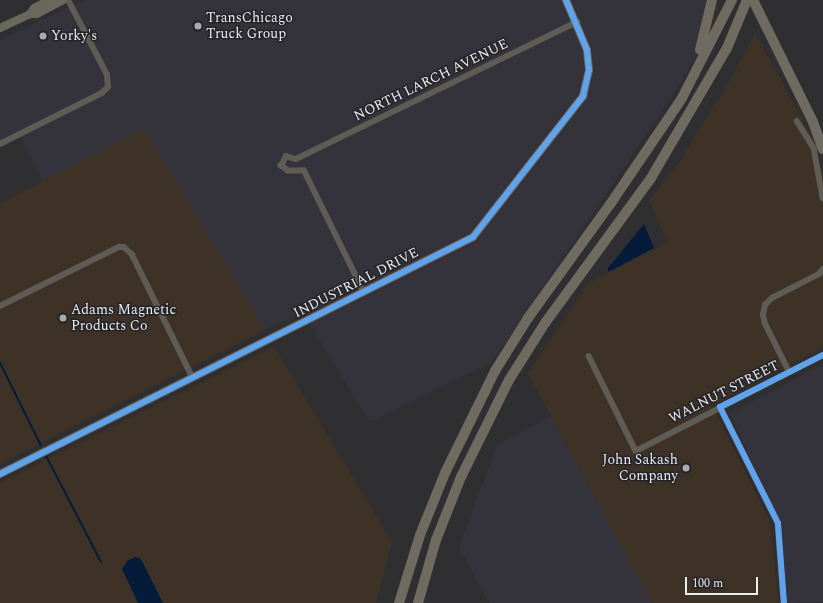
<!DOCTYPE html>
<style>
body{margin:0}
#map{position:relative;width:823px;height:603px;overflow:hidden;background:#2f2f31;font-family:Spectral,serif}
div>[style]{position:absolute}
.built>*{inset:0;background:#34323b}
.industrial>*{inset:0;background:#3e3227}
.water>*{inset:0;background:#041c39}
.stream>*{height:1.5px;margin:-0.75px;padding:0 0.75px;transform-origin:0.75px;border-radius:0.75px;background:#041c39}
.street>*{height:5.5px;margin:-2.75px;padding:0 2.75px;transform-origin:2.75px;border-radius:2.75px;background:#5f5c55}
.secondary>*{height:8px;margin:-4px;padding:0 4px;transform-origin:4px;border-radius:4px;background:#6a675d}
.highway>*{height:10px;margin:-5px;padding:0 5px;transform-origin:5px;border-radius:5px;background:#6f6b61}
.cycleway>*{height:6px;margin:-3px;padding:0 3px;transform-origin:3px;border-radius:3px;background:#60a3ed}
.dots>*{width:11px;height:11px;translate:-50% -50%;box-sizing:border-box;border:2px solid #242428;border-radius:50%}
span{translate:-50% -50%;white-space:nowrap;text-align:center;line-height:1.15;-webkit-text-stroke:3px #242428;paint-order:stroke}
.poi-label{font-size:14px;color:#ecebee}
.left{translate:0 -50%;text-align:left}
.right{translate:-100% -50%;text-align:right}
.street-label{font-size:14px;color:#ecebee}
.scale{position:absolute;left:685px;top:577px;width:73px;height:18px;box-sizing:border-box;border:2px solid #ecebee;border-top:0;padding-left:5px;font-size:12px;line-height:14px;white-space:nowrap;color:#ecebee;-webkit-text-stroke:3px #242428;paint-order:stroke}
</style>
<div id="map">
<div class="built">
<div style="clip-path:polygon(84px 0,709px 0,703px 34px,694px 60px,674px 94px,492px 362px,370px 422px,302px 312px,265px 330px,144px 129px,43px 182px,20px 136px,0 146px,0 40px)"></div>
<div style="clip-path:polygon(823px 364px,823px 602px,785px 603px,776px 516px,730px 413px)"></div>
<div style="clip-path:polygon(551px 416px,652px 603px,489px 603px,459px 547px,497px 445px)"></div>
</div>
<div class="industrial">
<div style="clip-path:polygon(755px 33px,813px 139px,823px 174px,823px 347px,712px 406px,770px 522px,778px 599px,777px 603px,652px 603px,528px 373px,589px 283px,668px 242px,649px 201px,682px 158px,737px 68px)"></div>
<div style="clip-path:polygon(144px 129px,265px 330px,0 464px,0 203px)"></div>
<div style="clip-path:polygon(274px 347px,392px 542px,376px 603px,0 603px,0 482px)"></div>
</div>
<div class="water">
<div style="clip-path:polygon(644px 224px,654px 248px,608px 272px,608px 268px)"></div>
<div style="clip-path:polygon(135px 557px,140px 558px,143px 563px,163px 603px,138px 603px,122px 569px,127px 561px)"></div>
</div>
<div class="stream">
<div style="left:0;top:362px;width:93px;rotate:63.7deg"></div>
<div style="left:47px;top:457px;width:117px;rotate:62.6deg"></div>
</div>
<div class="street">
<div style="left:797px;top:121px;width:32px;rotate:58deg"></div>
<div style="left:814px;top:148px;width:51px;rotate:79.8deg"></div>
<div style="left:0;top:144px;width:114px;rotate:-26.6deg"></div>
<div style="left:102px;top:93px;width:8px;rotate:-45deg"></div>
<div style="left:108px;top:87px;width:12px;rotate:-95deg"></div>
<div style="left:107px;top:75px;width:85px;rotate:-117.5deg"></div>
<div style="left:364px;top:293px;width:136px;rotate:-116.2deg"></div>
<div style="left:304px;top:171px;width:16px;rotate:180deg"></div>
<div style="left:288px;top:171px;width:9px;rotate:-144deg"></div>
<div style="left:281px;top:166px;width:11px;rotate:-63deg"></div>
<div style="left:286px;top:156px;width:10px;rotate:17deg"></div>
<div style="left:296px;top:159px;width:313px;rotate:-26deg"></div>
<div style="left:0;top:306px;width:133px;rotate:-26.4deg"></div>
<div style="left:119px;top:247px;width:5px"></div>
<div style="left:124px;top:247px;width:11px;rotate:41deg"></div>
<div style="left:132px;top:254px;width:138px;rotate:63.8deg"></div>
<div style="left:589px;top:356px;width:106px;rotate:63.7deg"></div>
<div style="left:636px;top:451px;width:210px;rotate:-27.2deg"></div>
<div style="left:789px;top:372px;width:54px;rotate:-116.6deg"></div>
<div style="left:765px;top:324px;width:9px;rotate:-103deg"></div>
<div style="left:763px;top:315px;width:10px;rotate:-79deg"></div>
<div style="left:765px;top:305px;width:10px;rotate:-45deg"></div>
<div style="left:772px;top:298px;width:53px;rotate:-27.1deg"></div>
<div style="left:819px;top:274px;width:6px;rotate:-51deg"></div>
<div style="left:720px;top:407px;width:130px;rotate:63.4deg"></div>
<div style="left:778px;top:523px;width:80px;rotate:85.7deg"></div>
</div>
<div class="secondary">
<div style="left:30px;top:14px;width:7px;rotate:-56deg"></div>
<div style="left:34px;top:8px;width:18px;rotate:-27deg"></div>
<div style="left:0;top:28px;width:33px;rotate:-25deg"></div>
<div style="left:30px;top:14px;width:7px"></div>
<div style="left:37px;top:14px;width:30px;rotate:-28deg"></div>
<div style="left:0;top:474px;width:529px;rotate:-26.61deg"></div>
<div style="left:473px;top:237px;width:179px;rotate:-52deg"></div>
<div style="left:583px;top:96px;width:27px;rotate:-77deg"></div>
<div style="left:589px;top:70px;width:20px;rotate:-96deg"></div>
<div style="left:587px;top:50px;width:54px;rotate:-112.8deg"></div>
</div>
<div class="highway">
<div style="left:753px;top:0;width:136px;rotate:63.8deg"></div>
<div style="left:813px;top:122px;width:29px;rotate:70deg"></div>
<div style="left:700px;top:50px;width:51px;rotate:-76.5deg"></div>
<div style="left:399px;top:603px;width:71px;rotate:-72.8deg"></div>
<div style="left:420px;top:535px;width:67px;rotate:-68deg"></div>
<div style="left:445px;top:473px;width:114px;rotate:-63.9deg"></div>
<div style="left:495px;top:371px;width:62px;rotate:-58.1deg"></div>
<div style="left:528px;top:318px;width:142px;rotate:-54.2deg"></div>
<div style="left:611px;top:203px;width:127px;rotate:-55.9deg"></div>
<div style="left:682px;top:98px;width:110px;rotate:-63deg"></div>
<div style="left:418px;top:603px;width:66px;rotate:-74.1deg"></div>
<div style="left:436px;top:540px;width:68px;rotate:-68.4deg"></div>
<div style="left:461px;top:477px;width:108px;rotate:-63.7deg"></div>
<div style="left:509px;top:380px;width:67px;rotate:-57.7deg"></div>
<div style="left:545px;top:323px;width:180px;rotate:-53.8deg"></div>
<div style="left:651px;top:178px;width:151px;rotate:-59.7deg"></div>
<div style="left:727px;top:48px;width:52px;rotate:-67.4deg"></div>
</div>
<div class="cycleway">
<div style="left:0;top:474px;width:529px;rotate:-26.61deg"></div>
<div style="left:473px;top:237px;width:179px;rotate:-52deg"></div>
<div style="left:583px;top:96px;width:27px;rotate:-77deg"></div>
<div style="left:589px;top:70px;width:20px;rotate:-96deg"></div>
<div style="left:587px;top:50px;width:54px;rotate:-112.8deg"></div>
<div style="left:784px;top:603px;width:80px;rotate:-94.3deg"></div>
<div style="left:778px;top:523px;width:130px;rotate:-116.6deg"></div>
<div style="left:720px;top:407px;width:115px;rotate:-26.8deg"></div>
</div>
<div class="dots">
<div style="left:198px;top:26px;background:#aaa9ac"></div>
<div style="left:43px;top:36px;background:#aaa9ac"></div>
<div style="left:63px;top:318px;background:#aaa9ac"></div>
<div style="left:686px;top:468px;background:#aaa9ac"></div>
</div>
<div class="poi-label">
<span class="left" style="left:206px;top:26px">TransChicago<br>Truck Group</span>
<span class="left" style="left:51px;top:36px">Yorky's</span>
<span class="left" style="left:71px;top:318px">Adams Magnetic<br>Products Co</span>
<span class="right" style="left:678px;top:468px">John Sakash<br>Company</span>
</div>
<div class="street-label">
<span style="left:431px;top:80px;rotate:-26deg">NORTH LARCH AVENUE</span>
<span style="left:356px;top:283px;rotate:-27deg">INDUSTRIAL DRIVE</span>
<span style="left:724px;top:392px;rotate:-27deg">WALNUT STREET</span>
</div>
<div class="scale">100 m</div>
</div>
